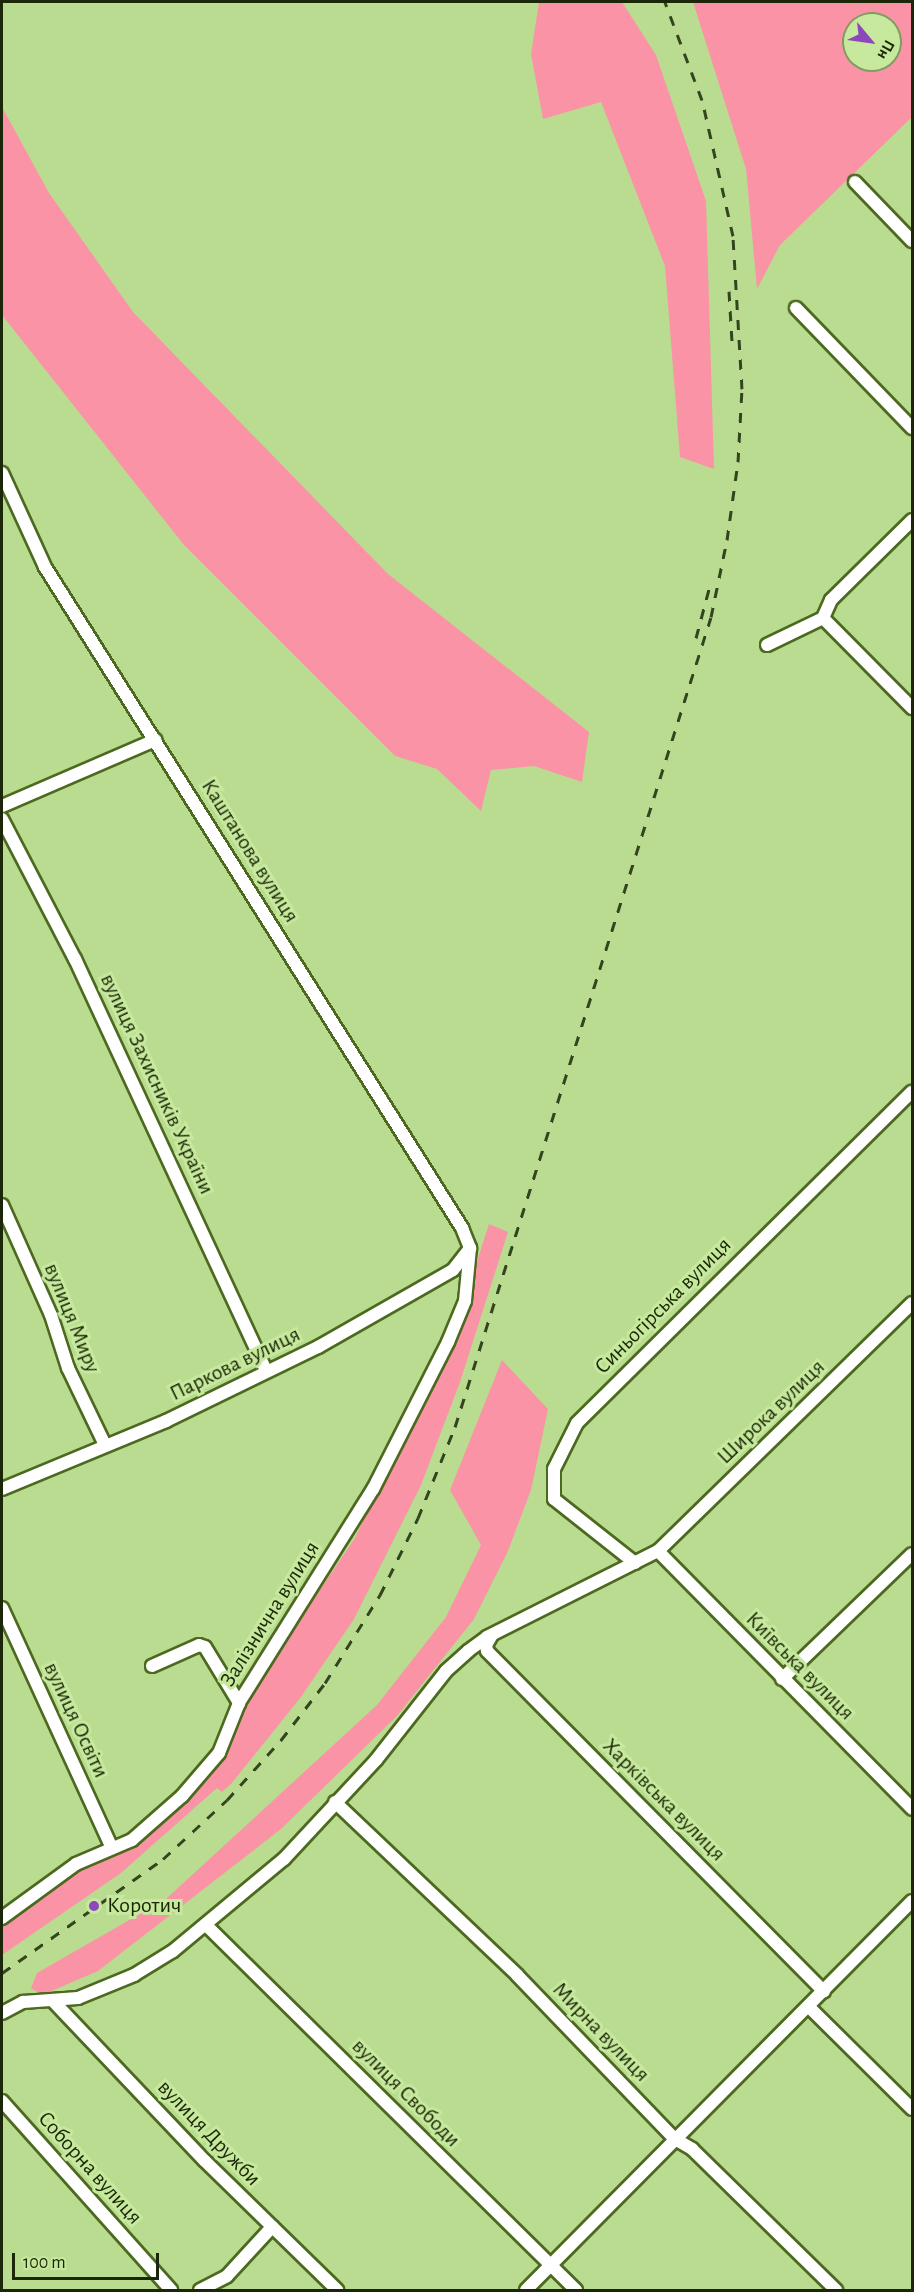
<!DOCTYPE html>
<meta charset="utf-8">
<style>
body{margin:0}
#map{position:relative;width:914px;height:2292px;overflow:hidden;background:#b9dc90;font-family:"Alegreya Sans",sans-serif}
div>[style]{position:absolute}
.green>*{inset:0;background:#fb93a6}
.roads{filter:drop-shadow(2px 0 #4c691f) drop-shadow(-2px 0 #4c691f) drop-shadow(0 2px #4c691f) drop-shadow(0 -2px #4c691f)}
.minor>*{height:12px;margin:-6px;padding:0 6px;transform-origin:6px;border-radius:6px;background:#fff}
.rail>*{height:3px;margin-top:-1.5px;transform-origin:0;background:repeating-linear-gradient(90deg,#34441e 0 10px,transparent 0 20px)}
.dots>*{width:16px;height:16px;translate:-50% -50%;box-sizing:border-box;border:3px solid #c6e99d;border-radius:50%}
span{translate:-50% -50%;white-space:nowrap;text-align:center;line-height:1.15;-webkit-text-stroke:6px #c6e99d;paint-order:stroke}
.street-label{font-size:22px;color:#1b2708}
.poi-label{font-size:22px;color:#1b2708}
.left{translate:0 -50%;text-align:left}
.frame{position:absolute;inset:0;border:3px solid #1b2708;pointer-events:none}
.north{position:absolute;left:842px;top:12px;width:60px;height:60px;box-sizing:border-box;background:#c6e99d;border:2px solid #829b61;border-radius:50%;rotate:119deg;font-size:16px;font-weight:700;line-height:24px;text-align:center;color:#1b2708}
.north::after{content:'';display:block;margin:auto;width:21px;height:27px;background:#8b47bb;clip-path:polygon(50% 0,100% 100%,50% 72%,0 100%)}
.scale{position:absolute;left:12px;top:2253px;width:147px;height:27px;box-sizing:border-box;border:3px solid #1b2708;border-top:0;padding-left:8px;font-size:18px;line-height:21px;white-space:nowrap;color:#1b2708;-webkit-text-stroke:4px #c6e99d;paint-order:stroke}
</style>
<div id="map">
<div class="green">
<div style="clip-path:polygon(539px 2px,622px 2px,656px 55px,706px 201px,714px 469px,680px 457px,665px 266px,601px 102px,543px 119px,531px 54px)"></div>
<div style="clip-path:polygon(evenodd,693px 2px,912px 2px,912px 117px,780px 245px,757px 289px,746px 169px,693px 2px,854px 24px,890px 24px,890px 60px,854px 60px,854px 24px)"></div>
<div style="clip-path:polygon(2px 107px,49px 193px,133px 312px,388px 574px,589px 732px,582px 782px,534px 766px,491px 770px,481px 811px,437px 769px,395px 756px,184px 545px,2px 315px)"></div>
<div style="clip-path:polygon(489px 1224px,508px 1232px,460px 1382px,421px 1485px,354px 1619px,301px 1697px,231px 1784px,222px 1792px,217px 1788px,121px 1873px,2px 1955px,2px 1923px,75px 1869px,118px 1847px,200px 1777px,236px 1730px,257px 1683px,355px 1538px,461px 1311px)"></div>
<div style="clip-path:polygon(502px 1360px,548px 1409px,531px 1490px,508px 1551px,474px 1619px,397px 1716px,281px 1829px,98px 1971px,42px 1995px,31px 1988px,37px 1973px,166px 1899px,377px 1705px,446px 1617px,481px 1545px,450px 1490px)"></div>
</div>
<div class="roads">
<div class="minor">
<div style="left:855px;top:182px;width:82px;rotate:46deg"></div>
<div style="left:796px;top:308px;width:167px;rotate:46deg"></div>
<div style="left:2px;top:473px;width:103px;rotate:65.4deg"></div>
<div style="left:45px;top:567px;width:782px;rotate:57.75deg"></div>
<div style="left:462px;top:1228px;width:22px;rotate:68deg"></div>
<div style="left:470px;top:1248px;width:53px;rotate:95.4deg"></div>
<div style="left:465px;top:1301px;width:44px;rotate:112.5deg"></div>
<div style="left:448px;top:1342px;width:165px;rotate:117deg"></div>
<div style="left:373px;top:1489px;width:252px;rotate:122.1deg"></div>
<div style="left:239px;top:1703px;width:54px;rotate:111.8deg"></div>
<div style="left:219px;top:1753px;width:57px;rotate:130.7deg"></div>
<div style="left:182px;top:1796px;width:67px;rotate:138.7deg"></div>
<div style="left:132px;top:1840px;width:61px;rotate:156.8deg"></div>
<div style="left:76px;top:1864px;width:92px;rotate:143.9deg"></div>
<div style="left:823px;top:618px;width:127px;rotate:45.3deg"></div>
<div style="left:767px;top:645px;width:62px;rotate:-25.7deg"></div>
<div style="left:823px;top:618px;width:20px;rotate:-66deg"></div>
<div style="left:831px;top:600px;width:114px;rotate:-44.6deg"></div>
<div style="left:2px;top:806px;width:167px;rotate:-23.3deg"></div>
<div style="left:2px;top:819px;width:158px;rotate:62.5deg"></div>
<div style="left:75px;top:959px;width:454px;rotate:65.1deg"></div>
<div style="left:2px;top:1205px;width:120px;rotate:66deg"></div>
<div style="left:51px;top:1315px;width:56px;rotate:72.2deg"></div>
<div style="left:68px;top:1368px;width:85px;rotate:64.3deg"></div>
<div style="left:2px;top:1489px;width:178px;rotate:-22.5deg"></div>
<div style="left:166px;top:1421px;width:169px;rotate:-26deg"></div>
<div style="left:318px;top:1347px;width:155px;rotate:-29.7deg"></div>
<div style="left:453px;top:1270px;width:28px;rotate:-52deg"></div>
<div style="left:658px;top:1551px;width:362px;rotate:45.4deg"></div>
<div style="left:635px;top:1563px;width:103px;rotate:-141.7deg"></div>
<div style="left:554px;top:1499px;width:30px;rotate:-90deg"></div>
<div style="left:554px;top:1469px;width:51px;rotate:-63.4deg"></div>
<div style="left:577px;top:1423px;width:471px;rotate:-44.7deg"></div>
<div style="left:2px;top:1608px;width:264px;rotate:65.4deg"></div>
<div style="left:492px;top:1635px;width:12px;rotate:121deg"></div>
<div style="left:486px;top:1645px;width:6px;rotate:81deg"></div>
<div style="left:487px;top:1651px;width:479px;rotate:45.3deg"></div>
<div style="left:152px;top:1666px;width:51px;rotate:-24.1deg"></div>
<div style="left:199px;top:1645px;width:6px;rotate:18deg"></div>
<div style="left:205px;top:1647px;width:66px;rotate:58.7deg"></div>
<div style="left:782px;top:1679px;width:180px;rotate:-43.9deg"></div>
<div style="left:335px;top:1802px;width:251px;rotate:43.5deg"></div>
<div style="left:517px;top:1975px;width:228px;rotate:46.1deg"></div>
<div style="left:675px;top:2139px;width:20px;rotate:30deg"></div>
<div style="left:692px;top:2149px;width:202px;rotate:44.4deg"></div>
<div style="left:206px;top:1925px;width:520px;rotate:44.61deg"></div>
<div style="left:54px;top:2002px;width:219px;rotate:46.5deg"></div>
<div style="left:205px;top:2161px;width:185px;rotate:44.3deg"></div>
<div style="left:809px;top:2007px;width:145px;rotate:44.7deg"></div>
<div style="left:2px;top:2013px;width:24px;rotate:-28deg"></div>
<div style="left:23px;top:2002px;width:55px;rotate:-4.2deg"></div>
<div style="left:78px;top:1998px;width:61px;rotate:-22.3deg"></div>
<div style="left:134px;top:1975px;width:46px;rotate:-31.6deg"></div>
<div style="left:173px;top:1951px;width:144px;rotate:-39.7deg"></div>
<div style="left:284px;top:1859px;width:135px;rotate:-47.1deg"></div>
<div style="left:376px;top:1760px;width:113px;rotate:-51.8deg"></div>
<div style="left:446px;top:1671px;width:30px;rotate:-42deg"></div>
<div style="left:468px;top:1651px;width:24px;rotate:-36deg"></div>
<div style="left:487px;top:1637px;width:191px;rotate:-26.7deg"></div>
<div style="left:658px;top:1551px;width:355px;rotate:-44.3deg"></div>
<div style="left:2px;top:2101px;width:254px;rotate:48.2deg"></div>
<div style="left:200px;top:2290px;width:30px;rotate:-27deg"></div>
<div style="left:227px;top:2276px;width:67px;rotate:-47.4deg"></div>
<div style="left:526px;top:2290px;width:548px;rotate:-45.22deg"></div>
</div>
</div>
<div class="rail">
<div style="left:729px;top:291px;width:51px;rotate:86.6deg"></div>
<div style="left:696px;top:638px;width:51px;rotate:-75.1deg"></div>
<div style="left:2px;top:1973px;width:197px;rotate:-35.3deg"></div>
<div style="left:163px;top:1859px;width:87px;rotate:-42.7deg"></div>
<div style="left:227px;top:1800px;width:81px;rotate:-48deg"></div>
<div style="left:281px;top:1740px;width:72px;rotate:-52.3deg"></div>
<div style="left:325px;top:1683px;width:104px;rotate:-58deg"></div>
<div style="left:380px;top:1595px;width:86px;rotate:-63.7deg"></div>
<div style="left:418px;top:1518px;width:98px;rotate:-67.9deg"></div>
<div style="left:455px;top:1427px;width:849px;rotate:-72.46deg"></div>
<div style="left:711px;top:617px;width:79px;rotate:-78.3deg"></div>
<div style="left:727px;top:540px;width:79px;rotate:-82deg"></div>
<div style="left:738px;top:462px;width:73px;rotate:-86.9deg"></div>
<div style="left:742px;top:389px;width:153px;rotate:-93.4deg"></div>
<div style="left:733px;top:236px;width:139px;rotate:-102.8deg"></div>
<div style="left:702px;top:100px;width:105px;rotate:-110.7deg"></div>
</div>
<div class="dots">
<div style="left:94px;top:1906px;background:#8b47bb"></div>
</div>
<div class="street-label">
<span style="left:250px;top:851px;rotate:58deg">Каштанова вулиця</span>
<span style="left:157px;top:1084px;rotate:65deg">вулиця Захисників України</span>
<span style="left:663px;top:1306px;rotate:-45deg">Синьогірська вулиця</span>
<span style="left:72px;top:1318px;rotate:68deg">вулиця Миру</span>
<span style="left:235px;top:1364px;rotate:-26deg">Паркова вулиця</span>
<span style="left:771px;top:1412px;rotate:-44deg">Широка вулиця</span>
<span style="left:270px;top:1614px;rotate:-58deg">Залізнична вулиця</span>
<span style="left:800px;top:1666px;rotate:45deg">Київська вулиця</span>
<span style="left:76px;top:1720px;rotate:65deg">вулиця Освіти</span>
<span style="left:664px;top:1800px;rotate:45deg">Харківська вулиця</span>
<span style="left:601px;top:2032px;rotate:46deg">Мирна вулиця</span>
<span style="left:406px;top:2093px;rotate:45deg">вулиця Свободи</span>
<span style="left:209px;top:2133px;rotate:46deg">вулиця Дружби</span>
<span style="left:90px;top:2168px;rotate:48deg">Соборна вулиця</span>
</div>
<div class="poi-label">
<span class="left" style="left:107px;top:1906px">Коротич</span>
</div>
<div class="frame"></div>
<div class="north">Пн</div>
<div class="scale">100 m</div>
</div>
